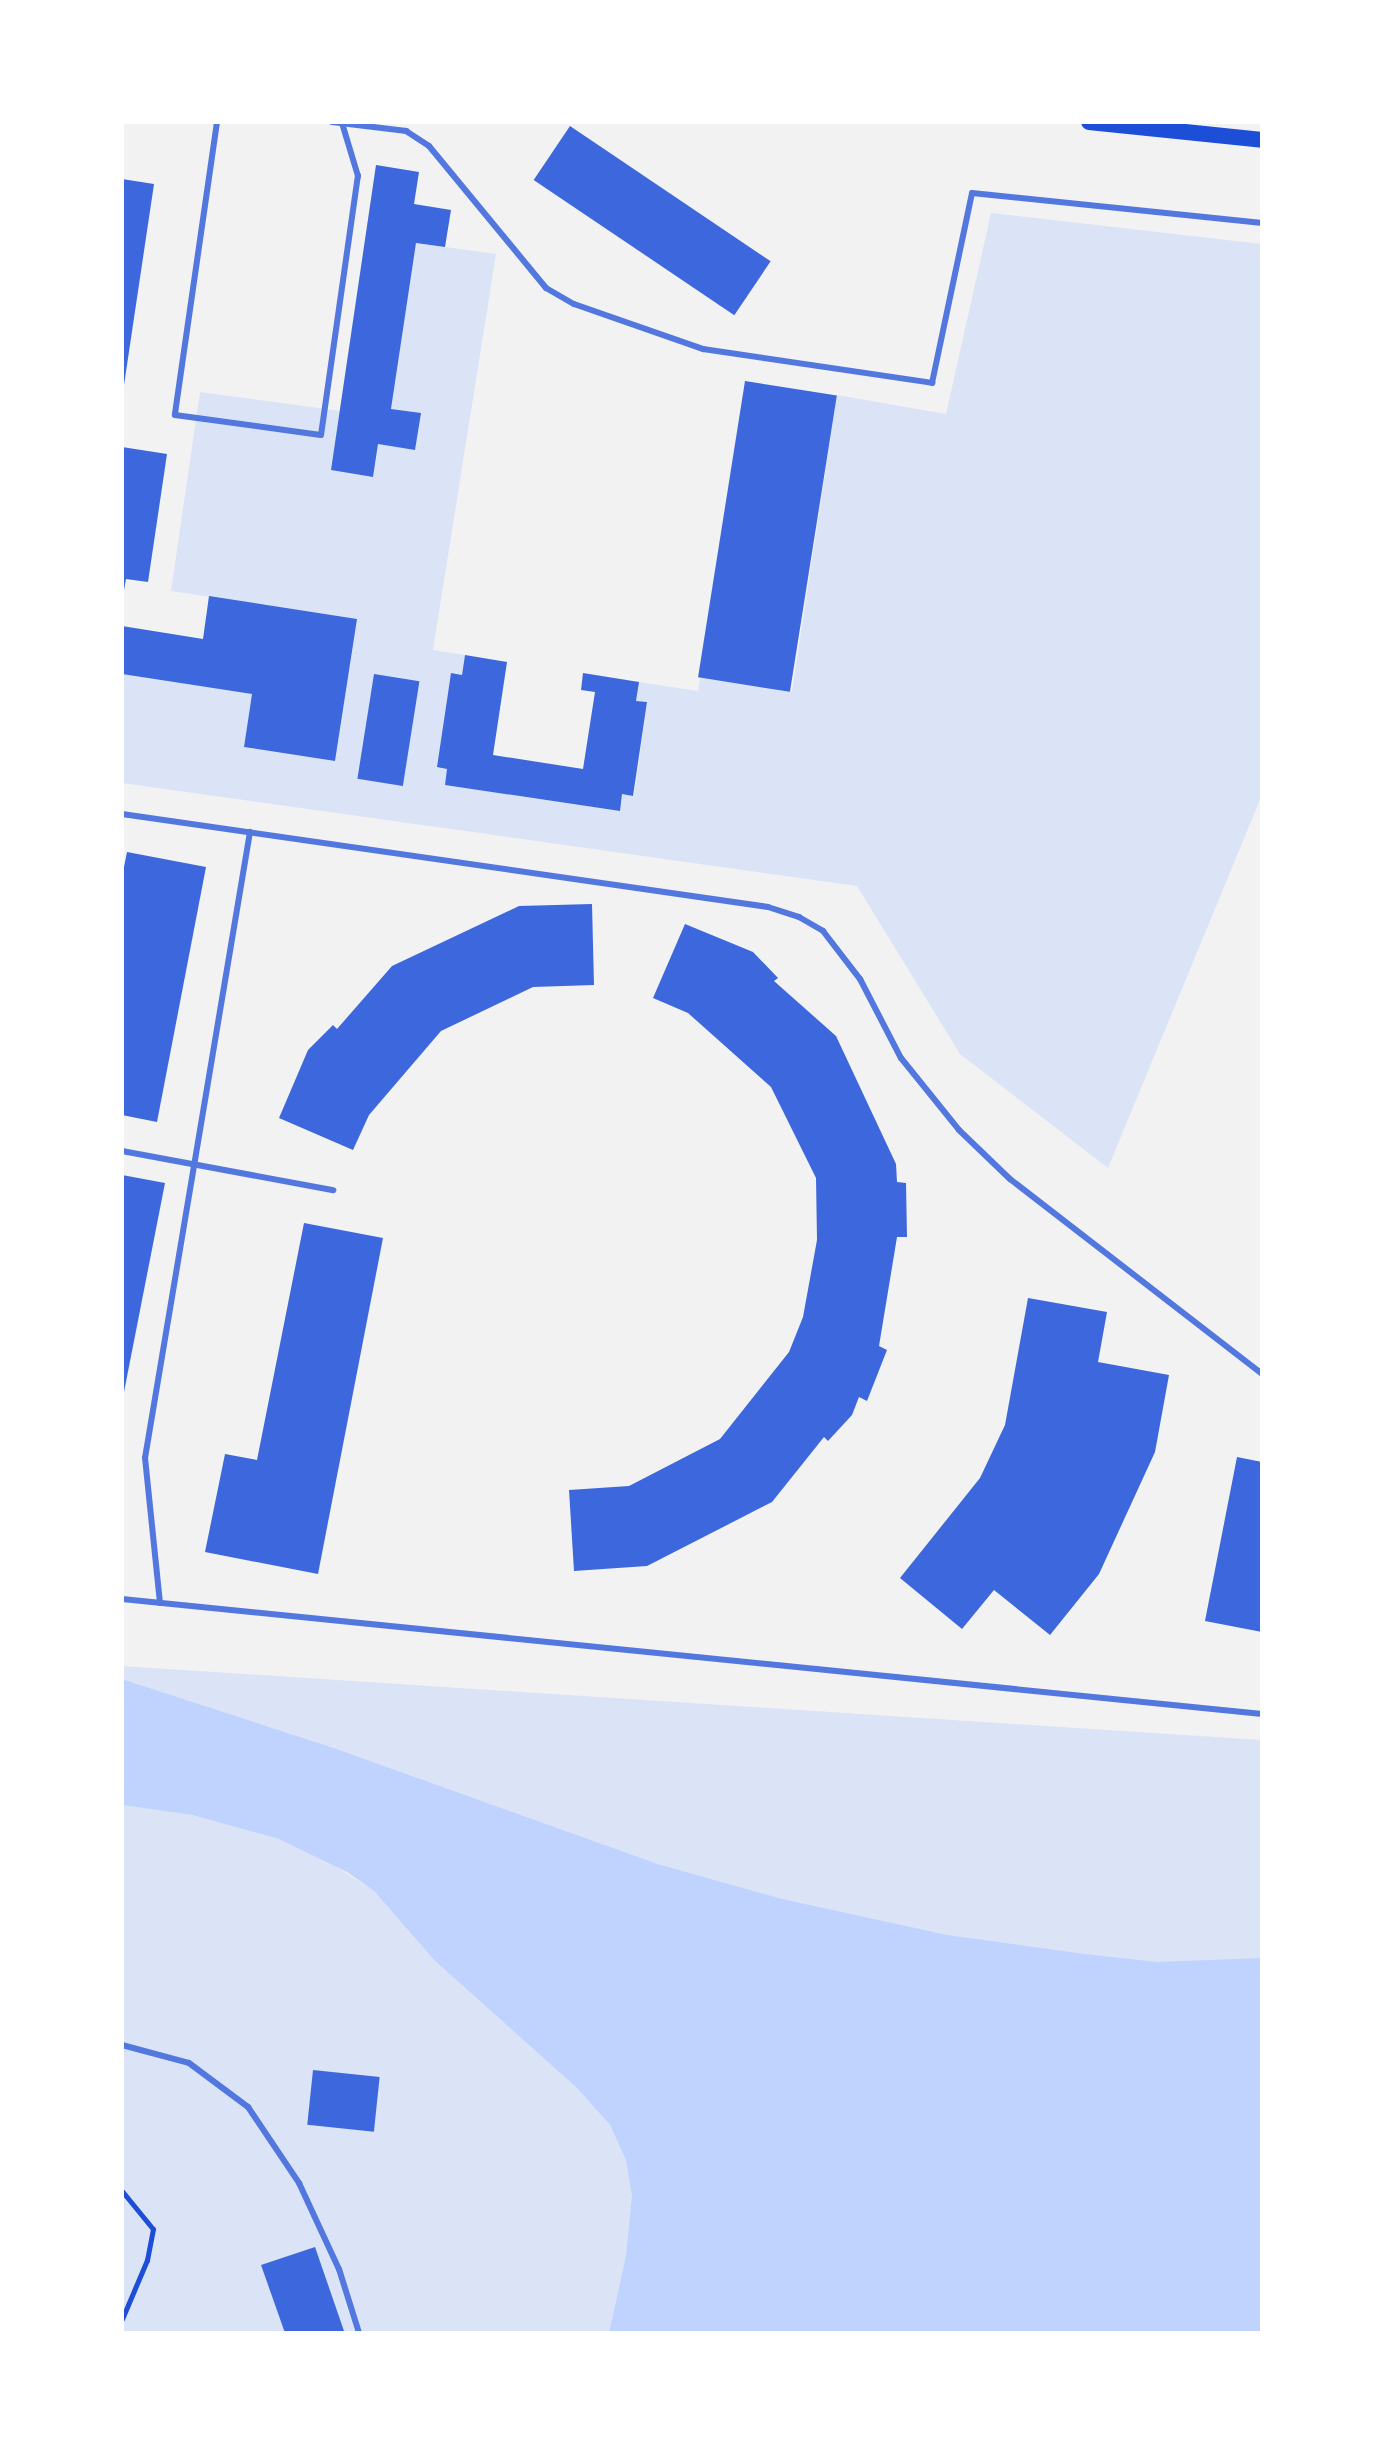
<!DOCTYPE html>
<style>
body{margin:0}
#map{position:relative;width:1384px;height:2455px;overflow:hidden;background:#f2f2f2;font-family:"Public Sans",sans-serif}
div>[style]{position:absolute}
.green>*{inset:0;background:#dbe4f7}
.water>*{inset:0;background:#bfd3fe}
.building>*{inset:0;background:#3d67dc;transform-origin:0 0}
.path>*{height:5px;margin:-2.5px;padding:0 2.5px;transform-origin:2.5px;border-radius:2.5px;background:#1d4ed8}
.service>*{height:6px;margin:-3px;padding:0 3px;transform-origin:3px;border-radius:3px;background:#5277de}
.secondary>*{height:16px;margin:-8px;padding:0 8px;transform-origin:8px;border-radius:8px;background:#1d4ed8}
span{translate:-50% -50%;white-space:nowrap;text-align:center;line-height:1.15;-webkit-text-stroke:7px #fff;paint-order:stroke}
.frame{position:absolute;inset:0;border:124px solid #fff;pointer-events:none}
</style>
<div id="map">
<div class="green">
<div style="clip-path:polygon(991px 213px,1262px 244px,1262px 795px,1108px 1168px,960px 1054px,857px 886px,122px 783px,122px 674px,252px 694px,244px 747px,335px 761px,357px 619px,171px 591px,200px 392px,340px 411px,331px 470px,373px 477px,378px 444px,415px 450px,420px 413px,391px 409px,416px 243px,496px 254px,433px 650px,465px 655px,462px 675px,451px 673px,437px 766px,447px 769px,446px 785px,619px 811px,622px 794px,634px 796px,647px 703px,636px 701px,639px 682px,698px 691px,700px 678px,792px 691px,837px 395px,946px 414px)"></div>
<div style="clip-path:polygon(122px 1666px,1262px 1740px,1262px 2333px,122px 2333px,122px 1805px,192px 1815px,279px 1839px,314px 1852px,374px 1891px,435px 1961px,577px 2088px,610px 2125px,626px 2159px,781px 1899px,658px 1864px,334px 1748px,122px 1679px)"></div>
</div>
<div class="water">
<div style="clip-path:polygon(122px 1679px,334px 1748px,658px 1864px,782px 1899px,947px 1935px,1085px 1954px,1157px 1962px,1262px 1958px,1262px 2333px,609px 2333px,626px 2256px,632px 2196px,626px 2160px,610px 2125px,577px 2088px,435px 1961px,374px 1891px,347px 1872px,279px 1839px,192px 1815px,122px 1805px)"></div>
</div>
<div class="building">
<div style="left:570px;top:126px;width:242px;height:65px;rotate:34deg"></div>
<div style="clip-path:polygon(376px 165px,419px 172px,414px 204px,451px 210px,445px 247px,416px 243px,391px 409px,421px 413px,415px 450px,378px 444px,373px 477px,331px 470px)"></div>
<div style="clip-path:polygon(122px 179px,154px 184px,124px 385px,122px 385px)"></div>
<div style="left:745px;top:381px;width:93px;height:300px;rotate:9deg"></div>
<div style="clip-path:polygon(122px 447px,167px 454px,148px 582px,126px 579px,124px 590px)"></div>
<div style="clip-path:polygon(209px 596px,357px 619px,335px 761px,244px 747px,252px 694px,122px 674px,122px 626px,203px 639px)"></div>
<div style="clip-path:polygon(465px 655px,507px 662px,493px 755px,583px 769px,595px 692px,581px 690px,583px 673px,639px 682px,636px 701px,647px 702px,633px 796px,622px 794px,620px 811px,445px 785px,447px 769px,437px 767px,451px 673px,462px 675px)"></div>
<div style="left:374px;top:674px;width:46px;height:106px;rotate:9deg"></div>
<div style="clip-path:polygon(127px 852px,206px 867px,157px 1122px,122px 1115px,122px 877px)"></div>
<div style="clip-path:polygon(592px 904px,594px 985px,533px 987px,441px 1031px,369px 1115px,353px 1150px,279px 1118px,308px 1050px,333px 1025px,337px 1029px,392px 966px,519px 906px)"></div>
<div style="clip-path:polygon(685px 924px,753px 952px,778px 978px,774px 981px,836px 1036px,896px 1164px,897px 1182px,906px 1183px,907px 1237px,897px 1237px,879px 1346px,887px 1350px,867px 1401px,859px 1397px,852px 1415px,828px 1441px,824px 1437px,772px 1502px,647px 1566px,574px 1571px,569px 1490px,629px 1486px,720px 1439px,789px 1352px,803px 1317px,817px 1240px,816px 1178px,771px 1087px,688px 1013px,653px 998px)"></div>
<div style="clip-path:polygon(122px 1175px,165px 1183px,123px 1397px,122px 1397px)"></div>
<div style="clip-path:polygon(304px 1223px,383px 1238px,318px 1574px,205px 1552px,225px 1454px,257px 1460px)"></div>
<div style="clip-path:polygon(1028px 1298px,1107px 1312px,1098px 1362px,1169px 1375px,1155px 1452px,1099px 1574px,1050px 1635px,994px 1590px,962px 1629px,900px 1578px,980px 1478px,1005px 1425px)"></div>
<div style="clip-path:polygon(1237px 1457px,1262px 1462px,1262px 1632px,1205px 1621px)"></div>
<div style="left:313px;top:2070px;width:67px;height:55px;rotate:6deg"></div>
<div style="clip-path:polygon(315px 2247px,344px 2331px,285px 2333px,261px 2265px)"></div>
</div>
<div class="path">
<div style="left:122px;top:2191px;width:49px;rotate:50.8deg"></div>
<div style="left:153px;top:2229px;width:32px;rotate:101deg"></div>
<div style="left:147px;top:2260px;width:64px;rotate:113deg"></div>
</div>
<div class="service">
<div style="left:217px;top:122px;width:296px;rotate:98.2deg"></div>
<div style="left:175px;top:415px;width:147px;rotate:7.8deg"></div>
<div style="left:321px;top:435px;width:262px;rotate:-81.9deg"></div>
<div style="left:358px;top:176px;width:55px;rotate:-106.8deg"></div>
<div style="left:332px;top:122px;width:75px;rotate:6.9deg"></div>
<div style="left:406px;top:131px;width:27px;rotate:33deg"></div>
<div style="left:429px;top:146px;width:184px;rotate:50.5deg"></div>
<div style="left:546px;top:288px;width:32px;rotate:30deg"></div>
<div style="left:574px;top:304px;width:137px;rotate:19.2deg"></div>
<div style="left:703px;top:349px;width:232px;rotate:8.4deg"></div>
<div style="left:932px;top:383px;width:194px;rotate:-78.1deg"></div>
<div style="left:972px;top:193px;width:292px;rotate:5.9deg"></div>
<div style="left:122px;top:814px;width:653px;rotate:8.19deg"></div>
<div style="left:768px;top:907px;width:33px;rotate:18deg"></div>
<div style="left:799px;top:917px;width:28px;rotate:30deg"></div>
<div style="left:823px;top:931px;width:61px;rotate:52.4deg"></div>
<div style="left:860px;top:979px;width:89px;rotate:62.6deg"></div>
<div style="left:901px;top:1058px;width:92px;rotate:51.1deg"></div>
<div style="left:959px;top:1130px;width:71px;rotate:43.9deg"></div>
<div style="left:1010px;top:1179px;width:319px;rotate:37.7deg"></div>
<div style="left:122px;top:1151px;width:215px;rotate:10.5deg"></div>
<div style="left:122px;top:1599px;width:1146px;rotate:5.76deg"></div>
<div style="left:160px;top:1603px;width:146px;rotate:-95.9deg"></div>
<div style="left:145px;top:1458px;width:635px;rotate:-80.48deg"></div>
<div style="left:122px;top:2045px;width:69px;rotate:15deg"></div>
<div style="left:189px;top:2063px;width:74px;rotate:36.7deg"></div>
<div style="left:248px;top:2107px;width:92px;rotate:56.1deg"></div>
<div style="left:299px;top:2183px;width:95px;rotate:65.1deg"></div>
<div style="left:339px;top:2269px;width:67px;rotate:72.6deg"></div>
</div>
<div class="secondary">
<div style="left:1089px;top:122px;width:174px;rotate:5.9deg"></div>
</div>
<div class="frame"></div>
</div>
